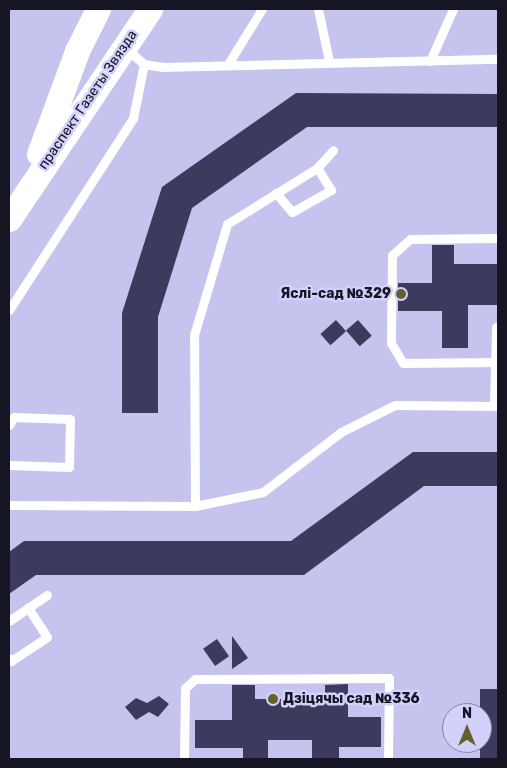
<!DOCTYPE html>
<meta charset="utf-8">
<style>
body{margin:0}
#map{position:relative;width:507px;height:768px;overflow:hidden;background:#c4c4ee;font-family:Rubik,sans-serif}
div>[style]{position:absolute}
.building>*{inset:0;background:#3c3b5e;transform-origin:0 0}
.service>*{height:9px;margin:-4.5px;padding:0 4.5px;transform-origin:4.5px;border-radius:4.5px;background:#fff}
.secondary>*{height:25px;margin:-12.5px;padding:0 12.5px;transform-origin:12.5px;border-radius:12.5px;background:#fff}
.dots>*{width:14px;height:14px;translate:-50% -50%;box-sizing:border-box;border:2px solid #d1d1fc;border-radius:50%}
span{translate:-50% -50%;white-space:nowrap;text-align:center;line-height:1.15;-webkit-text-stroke:5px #d1d1fc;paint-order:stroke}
.street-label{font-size:14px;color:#151524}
.poi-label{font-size:14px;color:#151524;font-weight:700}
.right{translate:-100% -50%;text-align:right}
.left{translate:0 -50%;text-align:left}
.frame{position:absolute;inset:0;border:10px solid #151524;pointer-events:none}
.north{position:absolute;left:442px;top:703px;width:50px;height:50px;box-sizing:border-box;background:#d1d1fc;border:1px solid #8686a6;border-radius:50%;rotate:0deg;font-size:14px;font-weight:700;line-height:20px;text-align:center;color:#151524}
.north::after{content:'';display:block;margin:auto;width:18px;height:22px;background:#645f2c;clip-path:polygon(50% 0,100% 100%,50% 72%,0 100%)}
</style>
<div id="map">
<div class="building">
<div style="clip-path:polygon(296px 93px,498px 94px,498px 127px,307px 127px,192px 208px,158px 317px,158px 413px,122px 413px,122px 313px,162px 187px)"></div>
<div style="clip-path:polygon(432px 245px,454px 245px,454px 264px,498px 264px,498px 305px,468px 305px,468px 348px,442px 348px,442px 311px,398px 311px,398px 283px,432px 283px)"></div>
<div style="left:336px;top:320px;width:15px;height:21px;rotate:48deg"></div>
<div style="left:358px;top:320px;width:21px;height:16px;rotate:49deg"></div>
<div style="clip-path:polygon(413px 452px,498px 452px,498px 486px,424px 486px,304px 575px,36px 575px,9px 594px,9px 552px,24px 541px,291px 541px)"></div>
<div style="clip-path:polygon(232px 636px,248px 658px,232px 669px)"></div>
<div style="left:217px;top:639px;width:21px;height:17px;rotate:55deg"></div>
<div style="clip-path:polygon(348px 684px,348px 717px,381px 717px,381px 747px,339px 747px,339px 759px,312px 759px,312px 740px,268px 740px,268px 759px,243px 759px,243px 748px,195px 748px,195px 720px,232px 720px,232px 685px,255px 685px,255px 699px,325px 699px,325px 685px)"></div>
<div style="left:480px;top:689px;width:18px;height:70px"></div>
<div style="clip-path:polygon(159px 696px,169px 704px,158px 717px,149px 712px,136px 720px,125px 707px,136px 698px,147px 703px)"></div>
</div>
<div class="service">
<div style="left:318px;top:9px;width:53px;rotate:78.1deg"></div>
<div style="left:125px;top:48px;width:25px;rotate:40deg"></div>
<div style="left:144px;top:64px;width:18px;rotate:9deg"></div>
<div style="left:162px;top:67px;width:336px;rotate:-1.4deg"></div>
<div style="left:430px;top:61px;width:57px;rotate:-66.1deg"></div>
<div style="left:228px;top:64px;width:65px;rotate:-58.3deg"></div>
<div style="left:276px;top:193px;width:25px;rotate:50deg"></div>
<div style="left:292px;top:212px;width:45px;rotate:-29.4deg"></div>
<div style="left:331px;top:190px;width:26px;rotate:-122deg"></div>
<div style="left:498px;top:238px;width:88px;rotate:179.3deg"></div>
<div style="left:410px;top:239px;width:24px;rotate:138deg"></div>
<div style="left:392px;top:255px;width:88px;rotate:90.7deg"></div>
<div style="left:391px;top:343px;width:23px;rotate:59deg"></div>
<div style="left:403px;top:363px;width:95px;rotate:-0.6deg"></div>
<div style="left:9px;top:310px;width:229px;rotate:-57.1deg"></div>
<div style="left:133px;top:118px;width:55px;rotate:-78.5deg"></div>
<div style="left:494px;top:406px;width:79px;rotate:-88.5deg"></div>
<div style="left:9px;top:425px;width:9px;rotate:-58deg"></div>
<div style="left:14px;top:417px;width:56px;rotate:2deg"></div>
<div style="left:70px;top:419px;width:48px;rotate:91.2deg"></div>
<div style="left:69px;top:467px;width:60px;rotate:-178.1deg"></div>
<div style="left:9px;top:505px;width:186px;rotate:0.3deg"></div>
<div style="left:195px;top:506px;width:69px;rotate:-11.6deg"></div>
<div style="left:263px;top:492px;width:98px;rotate:-37.6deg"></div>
<div style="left:341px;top:432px;width:60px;rotate:-26.6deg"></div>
<div style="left:395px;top:405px;width:103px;rotate:0.6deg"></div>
<div style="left:195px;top:506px;width:171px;rotate:-90.3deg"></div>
<div style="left:194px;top:335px;width:116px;rotate:-73.4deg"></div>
<div style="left:227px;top:224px;width:106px;rotate:-31.9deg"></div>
<div style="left:317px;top:168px;width:24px;rotate:-48deg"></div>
<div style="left:9px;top:621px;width:46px;rotate:-34.4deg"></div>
<div style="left:9px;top:658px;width:4px;rotate:56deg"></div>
<div style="left:11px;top:661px;width:43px;rotate:-33.7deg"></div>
<div style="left:47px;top:637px;width:35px;rotate:-123deg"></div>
<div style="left:184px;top:759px;width:71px;rotate:-89.2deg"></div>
<div style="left:185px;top:688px;width:13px;rotate:-42deg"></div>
<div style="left:195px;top:679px;width:194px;rotate:-0.3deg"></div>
<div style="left:389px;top:678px;width:81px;rotate:90.7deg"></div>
</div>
<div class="secondary">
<div style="left:39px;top:154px;width:110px;rotate:-69.7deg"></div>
<div style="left:77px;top:51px;width:47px;rotate:-63.4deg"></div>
<div style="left:9px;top:219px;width:253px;rotate:-56.1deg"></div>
</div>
<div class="dots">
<div style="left:401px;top:294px;background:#645f2c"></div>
<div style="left:273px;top:699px;background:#645f2c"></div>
</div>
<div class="street-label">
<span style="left:88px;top:100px;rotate:-56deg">праспект Газеты Звязда</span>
</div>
<div class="poi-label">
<span class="right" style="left:391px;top:294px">Яслі-сад №329</span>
<span class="left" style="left:283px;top:699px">Дзіцячы сад №336</span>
</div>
<div class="frame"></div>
<div class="north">N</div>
</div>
